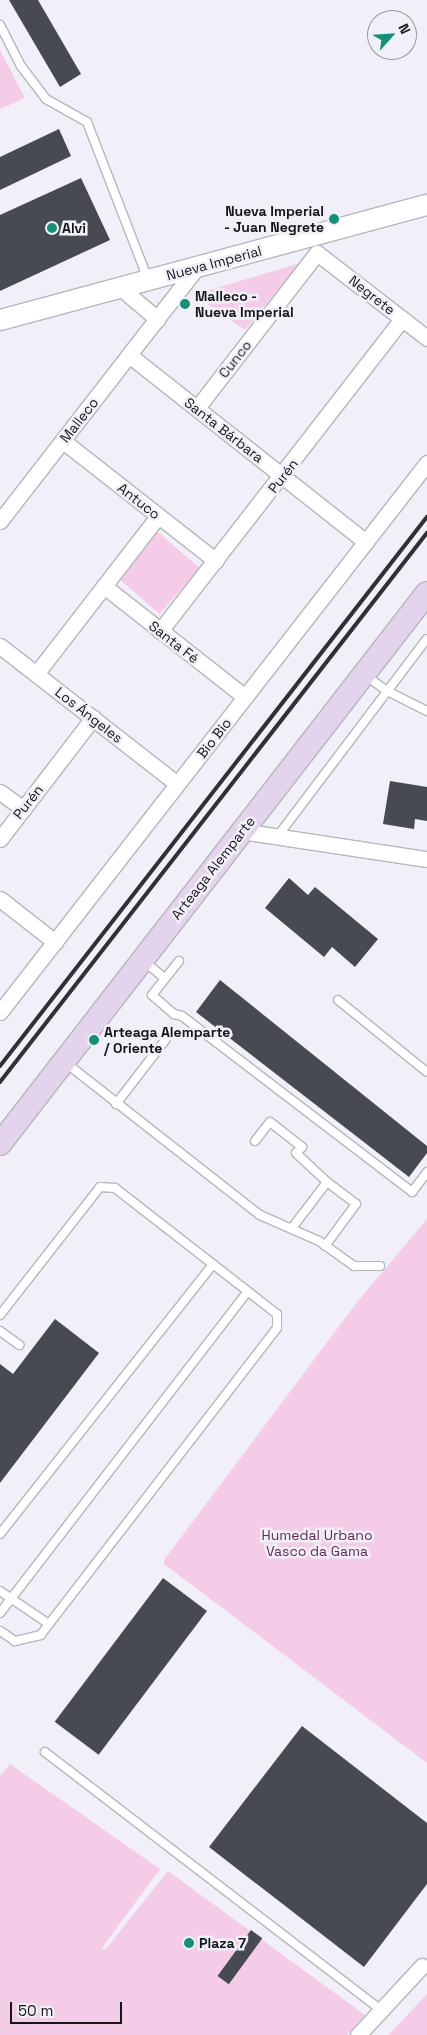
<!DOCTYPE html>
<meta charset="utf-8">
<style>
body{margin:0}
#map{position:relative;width:427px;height:2035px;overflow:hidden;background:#f1f0f8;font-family:"Space Grotesk",sans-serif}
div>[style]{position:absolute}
.green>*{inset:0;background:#f4cce8;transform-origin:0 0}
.building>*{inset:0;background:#474a50;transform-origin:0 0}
.roads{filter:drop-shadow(1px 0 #b6b6bd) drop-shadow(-1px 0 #b6b6bd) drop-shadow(0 1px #b6b6bd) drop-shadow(0 -1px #b6b6bd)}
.service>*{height:8px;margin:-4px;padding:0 4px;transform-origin:4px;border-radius:4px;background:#fff}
.minor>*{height:15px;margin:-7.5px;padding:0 7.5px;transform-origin:7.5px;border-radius:7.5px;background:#fff}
.tertiary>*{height:20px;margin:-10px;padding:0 10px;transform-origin:10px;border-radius:10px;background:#fff}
.secondary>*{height:22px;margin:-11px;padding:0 11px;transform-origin:11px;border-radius:11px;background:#e4d3ec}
.rail>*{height:4px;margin:-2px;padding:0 2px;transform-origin:2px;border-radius:2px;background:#313034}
.dots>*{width:14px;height:14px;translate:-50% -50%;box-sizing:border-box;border:2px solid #f1f0f8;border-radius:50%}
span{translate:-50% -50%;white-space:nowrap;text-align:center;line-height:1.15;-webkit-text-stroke:5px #f1f0f8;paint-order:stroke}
.poi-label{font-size:14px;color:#161619;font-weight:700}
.right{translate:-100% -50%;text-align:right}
.left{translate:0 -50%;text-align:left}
.street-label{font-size:14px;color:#161619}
.park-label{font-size:14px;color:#652957}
.north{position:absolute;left:367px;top:10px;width:50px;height:50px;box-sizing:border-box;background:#f1f0f8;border:1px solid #99999f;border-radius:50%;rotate:64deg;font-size:14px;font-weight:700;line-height:20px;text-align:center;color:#161619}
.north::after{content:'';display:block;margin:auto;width:18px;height:22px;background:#129178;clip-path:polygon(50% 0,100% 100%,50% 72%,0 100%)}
.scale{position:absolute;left:10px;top:2002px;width:112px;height:22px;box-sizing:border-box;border:2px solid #161619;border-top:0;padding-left:6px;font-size:15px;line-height:18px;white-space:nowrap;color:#161619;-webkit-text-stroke:4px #f1f0f8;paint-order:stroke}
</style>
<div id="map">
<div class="green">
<div style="clip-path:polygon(0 50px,25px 98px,0 109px)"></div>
<div style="clip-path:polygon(300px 263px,245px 330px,203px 301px,210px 290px)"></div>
<div style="left:158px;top:532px;width:55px;height:61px;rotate:41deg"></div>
<div style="clip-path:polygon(427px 1219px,427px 1763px,164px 1564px,164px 1560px,358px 1301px)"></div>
<div style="clip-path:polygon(10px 1764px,160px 1869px,102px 1948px,105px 1950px,168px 1871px,365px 2015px,347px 2035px,0 2035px,0 1776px)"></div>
<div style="clip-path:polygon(427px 1994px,427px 2035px,388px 2035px,399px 2024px)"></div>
</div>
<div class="building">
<div style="clip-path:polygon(9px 0,38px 0,81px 74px,60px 87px)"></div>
<div style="clip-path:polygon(59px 129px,71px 156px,0 190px,0 157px)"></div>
<div style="clip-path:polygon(81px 178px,110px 240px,0 291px,0 215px)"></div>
<div style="clip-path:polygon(390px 781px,427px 787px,427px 821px,415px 819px,414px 829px,383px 824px)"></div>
<div style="clip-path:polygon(289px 878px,308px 895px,315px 887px,378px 939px,355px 967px,332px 947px,324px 957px,265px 908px)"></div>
<div style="clip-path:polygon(220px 980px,427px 1146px,427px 1153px,409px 1177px,196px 1012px)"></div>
<div style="clip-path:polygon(55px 1319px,99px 1353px,0 1483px,0 1364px,13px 1374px)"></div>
<div style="left:163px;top:1578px;width:55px;height:180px;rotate:37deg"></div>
<div style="clip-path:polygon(302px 1726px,427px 1823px,427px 1884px,364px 1967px,209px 1847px)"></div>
<div style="left:251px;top:1930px;width:14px;height:57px;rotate:36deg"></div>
</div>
<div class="roads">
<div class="service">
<div style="left:0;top:25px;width:46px;rotate:62.9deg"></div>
<div style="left:21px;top:66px;width:41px;rotate:52.9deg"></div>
<div style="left:46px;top:99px;width:47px;rotate:29.3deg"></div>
<div style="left:87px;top:122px;width:168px;rotate:68.8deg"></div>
<div style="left:365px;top:675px;width:27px;rotate:36deg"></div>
<div style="left:387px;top:691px;width:45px;rotate:26.6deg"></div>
<div style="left:277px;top:837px;width:248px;rotate:-52.9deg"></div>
<div style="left:144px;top:961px;width:26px;rotate:40deg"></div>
<div style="left:179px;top:961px;width:43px;rotate:128.5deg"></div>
<div style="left:152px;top:995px;width:29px;rotate:41deg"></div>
<div style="left:174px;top:1014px;width:8px;rotate:14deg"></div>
<div style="left:182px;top:1016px;width:290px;rotate:37.4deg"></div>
<div style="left:412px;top:1192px;width:25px;rotate:-53deg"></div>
<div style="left:338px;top:1000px;width:114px;rotate:39deg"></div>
<div style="left:66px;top:1063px;width:246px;rotate:38.1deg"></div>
<div style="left:260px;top:1215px;width:64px;rotate:23.8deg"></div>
<div style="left:319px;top:1241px;width:43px;rotate:35.5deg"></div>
<div style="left:354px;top:1266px;width:26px"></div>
<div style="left:116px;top:1104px;width:82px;rotate:-52.4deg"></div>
<div style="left:255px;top:1141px;width:24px;rotate:-52deg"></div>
<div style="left:270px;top:1122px;width:41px;rotate:38deg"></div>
<div style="left:302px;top:1147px;width:8px;rotate:135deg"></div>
<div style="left:296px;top:1153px;width:42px;rotate:43.1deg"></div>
<div style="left:292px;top:1228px;width:58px;rotate:-52.7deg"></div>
<div style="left:327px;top:1182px;width:36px;rotate:37deg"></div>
<div style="left:356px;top:1204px;width:52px;rotate:126.4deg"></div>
<div style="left:0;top:1315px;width:162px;rotate:-52deg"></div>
<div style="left:100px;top:1187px;width:15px;rotate:4deg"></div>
<div style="left:115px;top:1188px;width:205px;rotate:37.9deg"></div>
<div style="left:277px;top:1314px;width:14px;rotate:90deg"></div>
<div style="left:277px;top:1328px;width:387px;rotate:127.6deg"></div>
<div style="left:41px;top:1635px;width:27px;rotate:167deg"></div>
<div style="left:15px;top:1641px;width:18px;rotate:-146deg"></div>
<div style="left:0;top:1331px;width:24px;rotate:36deg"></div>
<div style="left:0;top:1534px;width:344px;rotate:-51.7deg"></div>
<div style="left:0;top:1591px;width:59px;rotate:34deg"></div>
<div style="left:0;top:1613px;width:406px;rotate:-52.4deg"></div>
<div style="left:45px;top:1752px;width:424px;rotate:37.5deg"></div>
</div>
<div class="minor">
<div style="left:317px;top:253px;width:139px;rotate:37.7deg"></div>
<div style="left:121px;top:288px;width:48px;rotate:40.7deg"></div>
<div style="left:129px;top:355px;width:302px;rotate:38.3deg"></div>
<div style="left:197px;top:408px;width:196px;rotate:-52.3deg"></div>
<div style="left:63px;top:441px;width:194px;rotate:38.1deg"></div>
<div style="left:0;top:521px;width:321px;rotate:-52.2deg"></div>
<div style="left:104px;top:586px;width:179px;rotate:38.2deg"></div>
<div style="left:160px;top:631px;width:395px;rotate:-52.2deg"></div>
<div style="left:0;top:646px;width:224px;rotate:37.9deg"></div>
<div style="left:36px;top:674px;width:200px;rotate:-52.3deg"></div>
<div style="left:0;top:792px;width:29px;rotate:36deg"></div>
<div style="left:241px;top:831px;width:188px;rotate:8.6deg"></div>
<div style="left:0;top:839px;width:153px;rotate:-52.5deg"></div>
<div style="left:0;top:899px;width:70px;rotate:38deg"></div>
<div style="left:0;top:1012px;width:696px;rotate:-52.13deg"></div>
<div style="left:358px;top:2035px;width:94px;rotate:-47.2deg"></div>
</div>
<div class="tertiary">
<div style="left:0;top:320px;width:442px;rotate:-15.1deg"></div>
</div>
<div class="secondary">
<div style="left:0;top:1144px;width:697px;rotate:-52.23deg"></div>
</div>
</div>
<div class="rail">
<div style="left:0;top:1066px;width:696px;rotate:-52.13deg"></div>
<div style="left:0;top:1082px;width:696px;rotate:-52.13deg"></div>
</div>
<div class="dots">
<div style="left:334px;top:219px;background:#129178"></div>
<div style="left:52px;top:228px;background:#129178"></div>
<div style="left:185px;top:304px;background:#129178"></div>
<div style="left:94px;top:1040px;background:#129178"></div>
<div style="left:189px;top:1943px;background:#129178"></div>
</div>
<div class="poi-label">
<span class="right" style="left:324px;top:219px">Nueva Imperial<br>- Juan Negrete</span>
<span class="left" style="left:62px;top:228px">Alvi</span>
<span class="left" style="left:195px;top:304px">Malleco -<br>Nueva Imperial</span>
<span class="left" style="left:104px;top:1040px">Arteaga Alemparte<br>/ Oriente</span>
<span class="left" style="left:199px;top:1943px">Plaza 7</span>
</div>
<div class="street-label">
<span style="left:214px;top:263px;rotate:-15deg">Nueva Imperial</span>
<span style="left:372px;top:295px;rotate:38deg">Negrete</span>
<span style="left:235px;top:359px;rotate:-52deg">Cunco</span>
<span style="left:79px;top:420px;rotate:-52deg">Malleco</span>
<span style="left:224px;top:430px;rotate:38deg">Santa Bárbara</span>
<span style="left:283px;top:476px;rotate:-52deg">Purén</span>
<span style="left:139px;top:501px;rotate:38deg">Antuco</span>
<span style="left:174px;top:642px;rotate:38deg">Santa Fé</span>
<span style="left:89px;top:715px;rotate:38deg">Los Ángeles</span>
<span style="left:214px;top:738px;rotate:-52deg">Bio Bio</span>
<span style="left:28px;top:802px;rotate:-52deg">Purén</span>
<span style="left:213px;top:868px;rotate:-52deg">Arteaga Alemparte</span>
</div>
<div class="park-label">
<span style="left:317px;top:1543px">Humedal Urbano<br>Vasco da Gama</span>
</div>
<div class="north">N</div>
<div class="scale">50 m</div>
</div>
